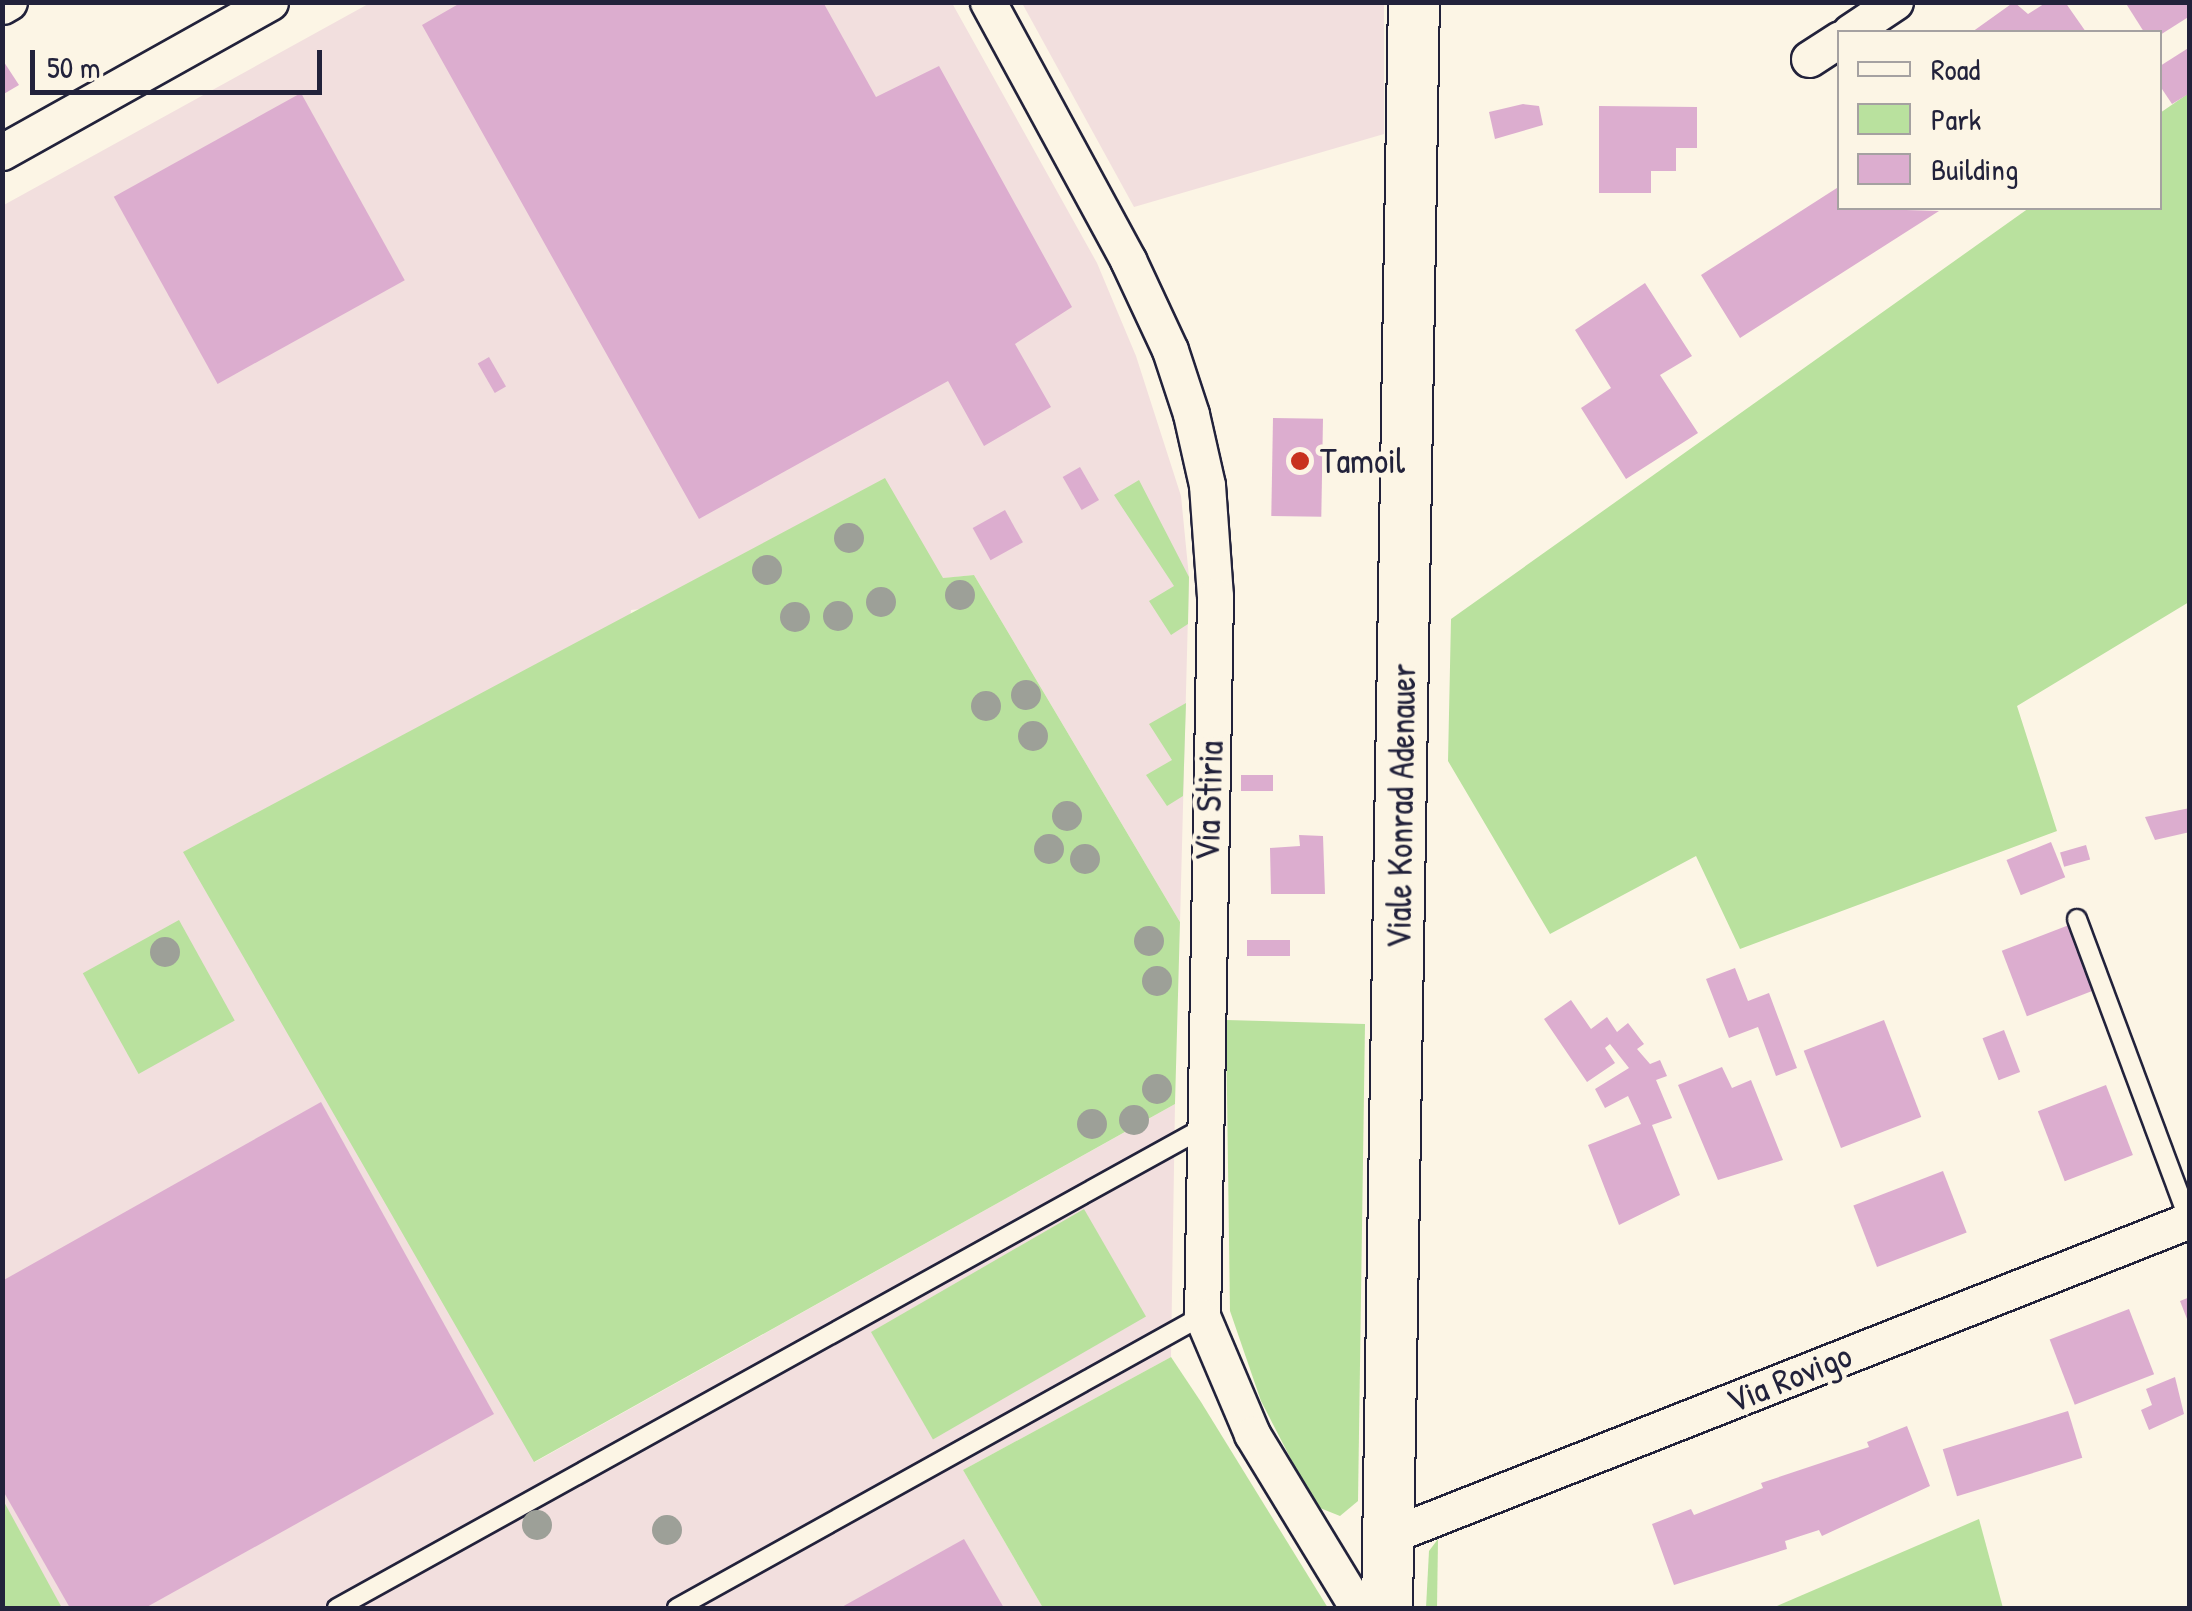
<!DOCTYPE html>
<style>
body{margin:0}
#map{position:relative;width:2192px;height:1611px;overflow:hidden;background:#fcf5e5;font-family:"Patrick Hand",sans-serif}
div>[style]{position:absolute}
.built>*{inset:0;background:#f2dfde}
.green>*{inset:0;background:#b9e19e;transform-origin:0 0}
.building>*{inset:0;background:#dcadcf;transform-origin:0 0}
.roads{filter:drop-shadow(2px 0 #22223b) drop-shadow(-2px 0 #22223b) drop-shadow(0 2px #22223b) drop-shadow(0 -2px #22223b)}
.lane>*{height:18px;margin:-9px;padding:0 9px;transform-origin:9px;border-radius:9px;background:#fcf5e5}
.street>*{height:35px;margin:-17.5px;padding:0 17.5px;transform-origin:17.5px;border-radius:17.5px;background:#fcf5e5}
.secondary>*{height:50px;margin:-25px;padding:0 25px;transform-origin:25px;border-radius:25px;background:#fcf5e5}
.trees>*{width:30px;height:30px;margin:-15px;border-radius:50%;background:#9da098}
.dots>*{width:28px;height:28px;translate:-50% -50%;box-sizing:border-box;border:5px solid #fcf5e5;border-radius:50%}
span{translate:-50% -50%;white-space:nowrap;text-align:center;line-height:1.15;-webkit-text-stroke:9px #fcf5e5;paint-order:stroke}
.poi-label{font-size:35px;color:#22223b}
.left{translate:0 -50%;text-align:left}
.street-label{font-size:35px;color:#22223b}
.frame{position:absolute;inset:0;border:5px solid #22223b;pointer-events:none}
.legend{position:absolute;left:1837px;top:30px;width:325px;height:180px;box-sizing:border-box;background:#fcf5e5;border:2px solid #a5a1a1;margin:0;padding:12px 18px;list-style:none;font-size:30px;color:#22223b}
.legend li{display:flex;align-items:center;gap:20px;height:50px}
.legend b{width:50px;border:2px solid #a5a1a1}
.scale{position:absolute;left:30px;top:50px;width:292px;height:45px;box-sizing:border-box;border:5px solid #22223b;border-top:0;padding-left:12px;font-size:30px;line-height:35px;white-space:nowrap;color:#22223b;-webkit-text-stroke:8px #fcf5e5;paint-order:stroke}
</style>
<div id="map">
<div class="built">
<div style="clip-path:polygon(370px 3px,952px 3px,1097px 263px,1136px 356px,1181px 496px,1189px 577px,1180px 922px,974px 575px,631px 610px,535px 1462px,1175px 1104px,1171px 1357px,963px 1470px,1043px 1608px,3px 1608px,2px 206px)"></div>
<div style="clip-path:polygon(1022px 3px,1384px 3px,1384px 134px,1134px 207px)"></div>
</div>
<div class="green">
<div style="clip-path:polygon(2189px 93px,2189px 602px,2017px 706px,2057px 831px,1740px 949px,1696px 856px,1550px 934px,1448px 761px,1451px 619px,2029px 208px,2160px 208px,2160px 113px)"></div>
<div style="clip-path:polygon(885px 478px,943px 578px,974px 575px,1180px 922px,1175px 1104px,534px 1462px,183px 852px)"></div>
<div style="clip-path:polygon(1139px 480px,1189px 577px,1188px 624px,1171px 635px,1149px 601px,1174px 586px,1114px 495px)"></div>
<div style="clip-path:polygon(1186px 703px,1183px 796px,1167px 806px,1146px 775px,1172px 760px,1149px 724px)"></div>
<div style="left:179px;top:920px;width:115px;height:110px;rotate:61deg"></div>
<div style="clip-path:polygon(1226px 1020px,1365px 1024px,1358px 1501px,1340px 1516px,1320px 1508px,1309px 1494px,1261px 1401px,1230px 1311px)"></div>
<div style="left:1084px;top:1209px;width:124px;height:246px;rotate:60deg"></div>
<div style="clip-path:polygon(1171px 1357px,1201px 1402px,1328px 1608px,1043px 1608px,963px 1470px)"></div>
<div style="clip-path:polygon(2px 1500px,3px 1500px,62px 1608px,3px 1608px)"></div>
<div style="clip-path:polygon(1979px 1519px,2003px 1608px,1778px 1608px,1777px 1606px)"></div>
<div style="clip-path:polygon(1438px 1539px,1437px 1608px,1426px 1608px,1429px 1551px)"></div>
</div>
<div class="building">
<div style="clip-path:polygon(462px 2px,823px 2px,876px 97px,939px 66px,1072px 307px,1015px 344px,1051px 407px,984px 446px,948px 381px,699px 519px,422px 25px)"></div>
<div style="clip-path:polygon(2014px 2px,2028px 14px,2047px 2px,2065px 2px,2086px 32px,1972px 32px)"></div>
<div style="clip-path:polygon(2125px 2px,2190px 2px,2190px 16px,2160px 35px,2144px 32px)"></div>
<div style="clip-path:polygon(2190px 47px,2190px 93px,2172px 104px,2160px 86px,2160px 66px)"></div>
<div style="clip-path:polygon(2px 59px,19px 85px,2px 95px)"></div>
<div style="left:301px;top:93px;width:214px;height:214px;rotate:61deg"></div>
<div style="clip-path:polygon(1523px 104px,1539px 106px,1543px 125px,1495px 139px,1489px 112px)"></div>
<div style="clip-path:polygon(1599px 106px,1697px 107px,1697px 148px,1676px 148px,1676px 171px,1651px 171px,1651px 193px,1599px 193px)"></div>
<div style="clip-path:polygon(1840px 186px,1840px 208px,1939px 211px,1740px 338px,1701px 275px)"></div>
<div style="clip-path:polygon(1645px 283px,1692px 356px,1660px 375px,1698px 433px,1626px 479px,1581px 408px,1611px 388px,1575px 330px)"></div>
<div style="left:489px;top:357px;width:34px;height:13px;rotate:60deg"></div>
<div style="left:1273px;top:418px;width:50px;height:98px;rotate:1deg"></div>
<div style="left:1080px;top:467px;width:38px;height:20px;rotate:60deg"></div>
<div style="left:1005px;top:510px;width:37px;height:37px;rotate:61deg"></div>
<div style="left:1241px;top:775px;width:32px;height:16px"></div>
<div style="clip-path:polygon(2190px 808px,2190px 832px,2155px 840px,2145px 817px)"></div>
<div style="clip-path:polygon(1299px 835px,1323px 836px,1325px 894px,1271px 894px,1270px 848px,1300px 846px)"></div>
<div style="left:2051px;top:842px;width:38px;height:48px;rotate:68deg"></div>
<div style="left:2086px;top:845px;width:15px;height:27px;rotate:74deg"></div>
<div style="left:2069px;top:925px;width:70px;height:72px;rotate:69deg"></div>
<div style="left:1247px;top:940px;width:43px;height:16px"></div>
<div style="clip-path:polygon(1735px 968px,1748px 1001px,1769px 993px,1797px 1068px,1776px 1076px,1758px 1027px,1729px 1038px,1706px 979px)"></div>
<div style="clip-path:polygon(1571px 1000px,1591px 1029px,1607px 1017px,1617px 1032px,1628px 1023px,1644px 1044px,1637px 1049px,1650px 1064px,1660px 1060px,1667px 1076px,1656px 1080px,1672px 1118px,1652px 1125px,1680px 1195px,1619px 1225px,1588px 1145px,1641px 1124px,1628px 1096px,1605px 1108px,1595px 1089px,1629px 1068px,1610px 1044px,1605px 1048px,1615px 1063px,1587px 1082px,1544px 1019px)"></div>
<div style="left:1884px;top:1020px;width:104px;height:86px;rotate:69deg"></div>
<div style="left:2004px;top:1030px;width:45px;height:23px;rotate:69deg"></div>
<div style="clip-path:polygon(1722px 1067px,1732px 1088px,1751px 1080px,1783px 1160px,1718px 1180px,1678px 1085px)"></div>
<div style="left:2106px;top:1085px;width:75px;height:73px;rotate:69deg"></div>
<div style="clip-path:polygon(321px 1102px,494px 1414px,145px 1608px,70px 1608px,2px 1489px,2px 1281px)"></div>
<div style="left:1943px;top:1171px;width:66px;height:96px;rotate:69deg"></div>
<div style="clip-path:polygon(2190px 1297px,2190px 1324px,2189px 1324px,2180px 1301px)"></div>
<div style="left:2129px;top:1309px;width:70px;height:85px;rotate:69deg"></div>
<div style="clip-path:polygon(2175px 1377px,2184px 1414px,2149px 1430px,2141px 1410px,2152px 1405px,2146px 1389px)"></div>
<div style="left:2068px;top:1411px;width:49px;height:131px;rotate:73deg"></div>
<div style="clip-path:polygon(1907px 1426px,1930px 1486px,1822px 1536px,1819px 1530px,1785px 1541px,1787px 1549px,1674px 1585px,1652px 1524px,1691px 1509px,1694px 1515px,1763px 1488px,1761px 1483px,1869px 1447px,1867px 1442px)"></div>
<div style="clip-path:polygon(964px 1539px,1004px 1608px,840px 1608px)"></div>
</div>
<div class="roads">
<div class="lane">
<div style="left:2077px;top:919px;width:321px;rotate:69.6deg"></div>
<div style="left:337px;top:1608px;width:988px;rotate:-29deg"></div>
<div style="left:677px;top:1608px;width:601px;rotate:-29.08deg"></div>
</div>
<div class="street">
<div style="left:988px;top:2px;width:294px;rotate:61.5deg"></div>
<div style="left:1128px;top:260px;width:99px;rotate:65deg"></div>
<div style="left:1170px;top:350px;width:67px;rotate:71.8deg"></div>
<div style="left:1191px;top:414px;width:73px;rotate:77.3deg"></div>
<div style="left:1207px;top:485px;width:111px;rotate:85.9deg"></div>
<div style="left:1215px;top:596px;width:720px;rotate:91.03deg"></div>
<div style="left:1202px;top:1316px;width:128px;rotate:67deg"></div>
<div style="left:1252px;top:1434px;width:204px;rotate:58.7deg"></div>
<div style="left:2px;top:6px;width:8px;rotate:-30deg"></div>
<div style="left:1850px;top:32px;width:54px;rotate:-33.7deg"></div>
<div style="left:1809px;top:59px;width:37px;rotate:-33deg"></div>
<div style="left:2px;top:152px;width:307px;rotate:-29.2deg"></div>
<div style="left:1389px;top:1536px;width:861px;rotate:-21.53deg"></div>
</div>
<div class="secondary">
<div style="left:1387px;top:1608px;width:1606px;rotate:-89.04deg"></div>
</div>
</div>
<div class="trees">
<div style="left:849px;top:538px"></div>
<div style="left:767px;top:570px"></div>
<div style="left:960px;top:595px"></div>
<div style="left:881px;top:602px"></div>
<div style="left:838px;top:616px"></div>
<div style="left:795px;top:617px"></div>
<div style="left:1026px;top:695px"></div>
<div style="left:986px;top:706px"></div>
<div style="left:1033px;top:736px"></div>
<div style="left:1067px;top:816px"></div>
<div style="left:1049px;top:849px"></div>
<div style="left:1085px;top:859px"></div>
<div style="left:1149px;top:941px"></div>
<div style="left:165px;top:952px"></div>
<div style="left:1157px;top:981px"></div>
<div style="left:1157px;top:1089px"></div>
<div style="left:1134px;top:1120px"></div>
<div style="left:1092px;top:1124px"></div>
<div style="left:537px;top:1525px"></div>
<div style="left:667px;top:1530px"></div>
</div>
<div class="dots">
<div style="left:1300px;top:461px;background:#c8321e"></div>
</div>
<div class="poi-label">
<span class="left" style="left:1320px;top:461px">Tamoil</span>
</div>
<div class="street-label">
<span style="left:1209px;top:801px;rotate:-88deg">Via Stiria</span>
<span style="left:1401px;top:806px;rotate:-89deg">Viale Konrad Adenauer</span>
<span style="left:1789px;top:1378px;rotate:-22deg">Via Rovigo</span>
</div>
<div class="frame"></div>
<ul class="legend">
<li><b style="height:12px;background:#fcf5e5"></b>Road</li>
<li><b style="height:28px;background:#b9e19e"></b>Park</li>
<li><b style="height:28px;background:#dcadcf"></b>Building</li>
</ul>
<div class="scale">50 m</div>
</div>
